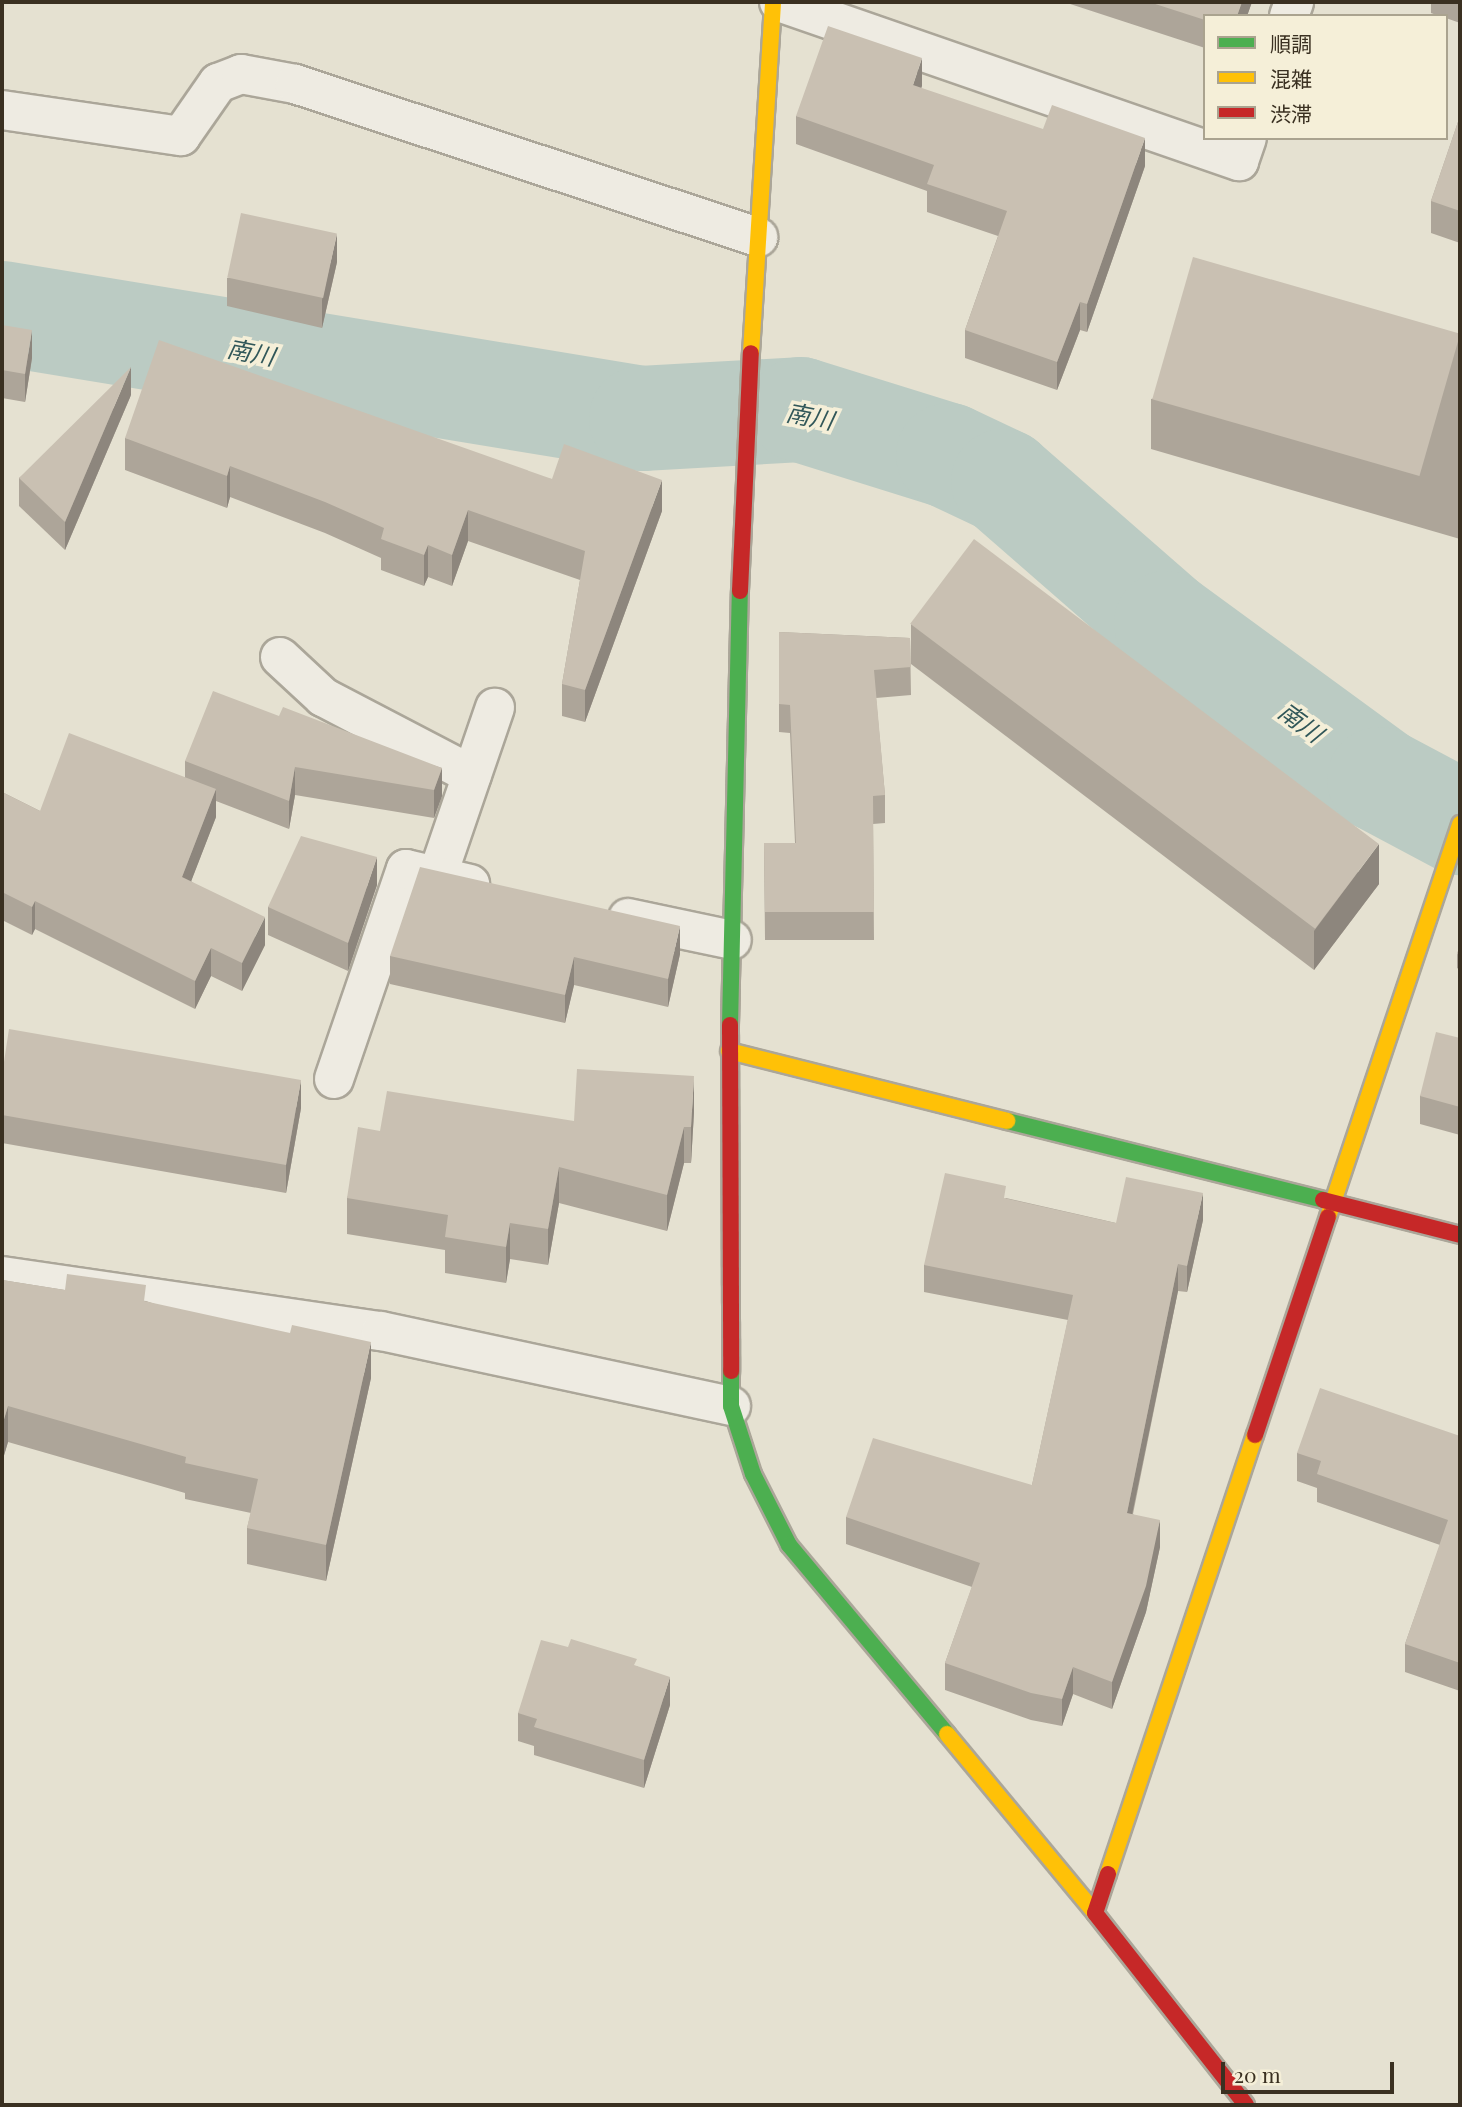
<!DOCTYPE html>
<meta charset="utf-8">
<style>
body{margin:0}
#map{position:relative;width:1462px;height:2107px;overflow:hidden;background:#e5e1d1;font-family:"Playfair Display","Noto Sans JP",serif}
div>[style]{position:absolute}
.river>*{height:105px;margin:-52.5px;padding:0 52.5px;transform-origin:52.5px;border-radius:52.5px;background:#bbcbc3}
.roads{filter:drop-shadow(2px 0 #aba699) drop-shadow(-2px 0 #aba699) drop-shadow(0 2px #aba699) drop-shadow(0 -2px #aba699)}
.street>*{height:38px;margin:-19px;padding:0 19px;transform-origin:19px;border-radius:19px;background:#eeebe2}
.fast>*{height:16px;margin:-8px;padding:0 8px;transform-origin:8px;border-radius:8px;background:#4caf50}
.slow>*{height:16px;margin:-8px;padding:0 8px;transform-origin:8px;border-radius:8px;background:#ffc107}
.jam>*{height:16px;margin:-8px;padding:0 8px;transform-origin:8px;border-radius:8px;background:#c62828}
.wall>*{inset:0;background:#ada599}
.shaded-wall>*{inset:0;background:#8d867d}
.building>*{inset:0;background:#c9c0b2;transform-origin:0 0}
span{translate:-50% -50%;white-space:nowrap;text-align:center;line-height:1.15;-webkit-text-stroke:7px #f5efd8;paint-order:stroke}
.water-label{font-size:24px;color:#315759;font-style:italic}
.frame{position:absolute;inset:0;border:4px solid #3a3021;pointer-events:none}
.legend{position:absolute;left:1203px;top:14px;width:245px;height:126px;box-sizing:border-box;background:#f5efd8;border:2px solid #aaa38f;margin:0;padding:9px 12px;list-style:none;font-size:21px;color:#3a3021}
.legend li{display:flex;align-items:center;gap:14px;height:35px}
.legend b{width:35px;border:2px solid #aaa38f}
.scale{position:absolute;left:1221px;top:2062px;width:173px;height:32px;box-sizing:border-box;border:4px solid #3a3021;border-top:0;padding-left:9px;font-size:21px;line-height:24px;white-space:nowrap;color:#3a3021;-webkit-text-stroke:5px #f5efd8;paint-order:stroke}
</style>
<div id="map">
<div class="river">
<div style="left:2px;top:313px;width:648px;rotate:9.33deg"></div>
<div style="left:641px;top:418px;width:159px;rotate:-3.2deg"></div>
<div style="left:800px;top:409px;width:155px;rotate:17.3deg"></div>
<div style="left:948px;top:455px;width:61px;rotate:25.3deg"></div>
<div style="left:1003px;top:481px;width:216px;rotate:41.1deg"></div>
<div style="left:1166px;top:623px;width:264px;rotate:36.2deg"></div>
<div style="left:1379px;top:779px;width:92px;rotate:28deg"></div>
</div>
<div class="roads">
<div class="street">
<div style="left:779px;top:2px;width:487px;rotate:19.1deg"></div>
<div style="left:1239px;top:161px;width:24px;rotate:-71deg"></div>
<div style="left:1289px;top:16px;width:15px;rotate:-70deg"></div>
<div style="left:2px;top:110px;width:181px;rotate:8.3deg"></div>
<div style="left:181px;top:136px;width:65px;rotate:-55.1deg"></div>
<div style="left:218px;top:83px;width:25px;rotate:-21deg"></div>
<div style="left:241px;top:74px;width:55px;rotate:10.5deg"></div>
<div style="left:295px;top:84px;width:488px;rotate:18.3deg"></div>
<div style="left:280px;top:657px;width:59px;rotate:42.9deg"></div>
<div style="left:323px;top:697px;width:168px;rotate:27.6deg"></div>
<div style="left:437px;top:877px;width:179px;rotate:-71.1deg"></div>
<div style="left:628px;top:918px;width:106px;rotate:11.9deg"></div>
<div style="left:334px;top:1079px;width:222px;rotate:-71.1deg"></div>
<div style="left:406px;top:869px;width:66px;rotate:13.2deg"></div>
<div style="left:2px;top:1276px;width:383px;rotate:8.3deg"></div>
<div style="left:381px;top:1331px;width:358px;rotate:12.1deg"></div>
</div>
<div class="fast">
<div style="left:730px;top:1025px;width:434px;rotate:-88.7deg"></div>
<div style="left:1007px;top:1121px;width:326px;rotate:14deg"></div>
<div style="left:731px;top:1371px;width:35px;rotate:90deg"></div>
<div style="left:731px;top:1406px;width:71px;rotate:72.1deg"></div>
<div style="left:753px;top:1474px;width:80px;rotate:63.1deg"></div>
<div style="left:789px;top:1545px;width:246px;rotate:50.1deg"></div>
</div>
<div class="slow">
<div style="left:751px;top:353px;width:352px;rotate:-86.4deg"></div>
<div style="left:729px;top:1051px;width:287px;rotate:14.1deg"></div>
<div style="left:1328px;top:1217px;width:415px;rotate:-71.4deg"></div>
<div style="left:947px;top:1734px;width:232px;rotate:50.4deg"></div>
<div style="left:1108px;top:1874px;width:463px;rotate:-71.5deg"></div>
</div>
<div class="jam">
<div style="left:740px;top:591px;width:238px;rotate:-87.4deg"></div>
<div style="left:730px;top:1025px;width:346px;rotate:89.8deg"></div>
<div style="left:1323px;top:1200px;width:141px;rotate:14.3deg"></div>
<div style="left:1255px;top:1435px;width:230px;rotate:-71.5deg"></div>
<div style="left:1108px;top:1874px;width:41px;rotate:108.4deg"></div>
<div style="left:1095px;top:1913px;width:244px;rotate:51.8deg"></div>
</div>
</div>
<div class="wall">
<div style="clip-path:polygon(1064px 2px,1252px 2px,1247px 16px,1205px 16px,1205px 48px)"></div>
<div style="clip-path:polygon(1424px 2px,1460px 2px,1460px 23px,1446px 18px,1446px 16px,1439px 16px,1431px 13px,1431px 4px)"></div>
<div style="clip-path:polygon(796px 116px,1145px 166px,1087px 332px,1080px 330px,1057px 390px,965px 358px,965px 330px,998px 236px,927px 212px,927px 191px,796px 144px)"></div>
<div style="clip-path:polygon(1460px 116px,1460px 243px,1431px 233px,1431px 201px)"></div>
<div style="clip-path:polygon(337px 262px,322px 328px,227px 306px,227px 278px)"></div>
<div style="clip-path:polygon(2px 325px,32px 358px,25px 402px,2px 398px)"></div>
<div style="clip-path:polygon(1460px 336px,1460px 539px,1151px 449px,1151px 399px)"></div>
<div style="clip-path:polygon(131px 395px,65px 550px,19px 506px,19px 478px)"></div>
<div style="clip-path:polygon(125px 438px,552px 479px,662px 511px,585px 722px,562px 716px,562px 684px,580px 580px,468px 541px,452px 586px,428px 577px,424px 586px,381px 570px,381px 558px,325px 533px,230px 497px,227px 508px,125px 470px)"></div>
<div style="clip-path:polygon(911px 624px,1379px 884px,1314px 970px,911px 664px)"></div>
<div style="clip-path:polygon(779px 632px,910px 638px,911px 695px,876px 698px,885px 795px,885px 823px,873px 824px,874px 940px,765px 940px,764px 843px,795px 843px,790px 733px,779px 732px)"></div>
<div style="clip-path:polygon(279px 716px,442px 768px,442px 796px,434px 818px,295px 795px,289px 829px,216px 801px,216px 817px,191px 881px,265px 945px,242px 991px,211px 976px,195px 1009px,35px 929px,32px 935px,2px 920px,2px 792px,40px 811px,185px 777px,185px 761px)"></div>
<div style="clip-path:polygon(377px 885px,348px 971px,268px 935px,268px 907px)"></div>
<div style="clip-path:polygon(1460px 945px,1460px 970px,1457px 968px,1457px 954px)"></div>
<div style="clip-path:polygon(680px 954px,668px 1007px,574px 985px,565px 1023px,390px 984px,390px 956px)"></div>
<div style="clip-path:polygon(1460px 1038px,1460px 1135px,1420px 1124px,1420px 1096px)"></div>
<div style="clip-path:polygon(2px 1075px,301px 1108px,286px 1193px,2px 1143px)"></div>
<div style="clip-path:polygon(694px 1112px,691px 1163px,684px 1163px,667px 1231px,559px 1203px,548px 1265px,510px 1259px,506px 1283px,445px 1273px,445px 1250px,347px 1234px,347px 1198px,380px 1131px,574px 1121px)"></div>
<div style="clip-path:polygon(1006px 1198px,1116px 1223px,1203px 1220px,1187px 1292px,1178px 1291px,1133px 1514px,1160px 1547px,1146px 1612px,1112px 1709px,1073px 1694px,1062px 1726px,1031px 1720px,945px 1690px,945px 1663px,972px 1587px,846px 1544px,846px 1517px,1032px 1485px,1068px 1320px,924px 1292px,924px 1265px)"></div>
<div style="clip-path:polygon(2px 1280px,65px 1290px,146px 1301px,371px 1378px,326px 1581px,247px 1564px,247px 1528px,251px 1513px,185px 1499px,185px 1493px,8px 1442px,2px 1462px)"></div>
<div style="clip-path:polygon(1460px 1436px,1460px 1691px,1405px 1672px,1405px 1644px,1440px 1545px,1317px 1502px,1317px 1488px,1297px 1481px,1297px 1453px)"></div>
<div style="clip-path:polygon(637px 1666px,670px 1705px,644px 1788px,534px 1755px,534px 1746px,518px 1741px,518px 1713px)"></div>
</div>
<div class="shaded-wall">
<div style="clip-path:polygon(1242px 2px,1252px 2px,1247px 16px,1237px 16px)"></div>
<div style="clip-path:polygon(922px 58px,922px 86px,913px 113px,913px 85px)"></div>
<div style="clip-path:polygon(1145px 138px,1145px 166px,1087px 332px,1087px 304px)"></div>
<div style="clip-path:polygon(337px 234px,337px 262px,322px 328px,322px 300px)"></div>
<div style="clip-path:polygon(1080px 302px,1080px 330px,1057px 390px,1057px 362px)"></div>
<div style="clip-path:polygon(32px 330px,32px 358px,25px 402px,25px 374px)"></div>
<div style="clip-path:polygon(131px 367px,131px 395px,65px 550px,65px 522px)"></div>
<div style="clip-path:polygon(230px 466px,230px 497px,227px 508px,227px 476px)"></div>
<div style="clip-path:polygon(662px 480px,662px 511px,585px 722px,585px 690px)"></div>
<div style="clip-path:polygon(468px 510px,468px 541px,452px 586px,452px 555px)"></div>
<div style="clip-path:polygon(428px 545px,428px 577px,424px 586px,424px 555px)"></div>
<div style="clip-path:polygon(295px 767px,295px 795px,289px 829px,289px 801px)"></div>
<div style="clip-path:polygon(442px 768px,442px 796px,434px 818px,434px 790px)"></div>
<div style="clip-path:polygon(216px 789px,216px 817px,182px 905px,182px 877px)"></div>
<div style="clip-path:polygon(1379px 844px,1379px 884px,1314px 970px,1314px 931px)"></div>
<div style="clip-path:polygon(377px 857px,377px 885px,348px 971px,348px 943px)"></div>
<div style="clip-path:polygon(35px 901px,35px 929px,32px 935px,32px 907px)"></div>
<div style="clip-path:polygon(265px 917px,265px 945px,242px 991px,242px 963px)"></div>
<div style="clip-path:polygon(680px 926px,680px 954px,668px 1007px,668px 979px)"></div>
<div style="clip-path:polygon(211px 948px,211px 976px,195px 1009px,195px 981px)"></div>
<div style="clip-path:polygon(574px 957px,574px 985px,565px 1023px,565px 995px)"></div>
<div style="clip-path:polygon(694px 1076px,694px 1112px,691px 1163px,691px 1127px)"></div>
<div style="clip-path:polygon(301px 1080px,301px 1108px,286px 1193px,286px 1165px)"></div>
<div style="clip-path:polygon(684px 1127px,684px 1163px,667px 1231px,667px 1195px)"></div>
<div style="clip-path:polygon(559px 1167px,559px 1203px,548px 1265px,548px 1229px)"></div>
<div style="clip-path:polygon(1203px 1193px,1203px 1220px,1187px 1292px,1187px 1266px)"></div>
<div style="clip-path:polygon(510px 1223px,510px 1259px,506px 1283px,506px 1247px)"></div>
<div style="clip-path:polygon(1178px 1264px,1178px 1291px,1127px 1539px,1127px 1513px)"></div>
<div style="clip-path:polygon(371px 1342px,371px 1378px,326px 1581px,326px 1545px)"></div>
<div style="clip-path:polygon(8px 1406px,8px 1442px,2px 1462px,2px 1426px)"></div>
<div style="clip-path:polygon(1160px 1520px,1160px 1547px,1146px 1612px,1112px 1709px,1112px 1682px)"></div>
<div style="clip-path:polygon(1073px 1667px,1073px 1694px,1062px 1726px,1062px 1699px)"></div>
<div style="clip-path:polygon(670px 1677px,670px 1705px,644px 1788px,644px 1760px)"></div>
</div>
<div class="building">
<div style="clip-path:polygon(1149px 2px,1242px 2px,1237px 16px,1205px 16px,1205px 20px)"></div>
<div style="clip-path:polygon(828px 26px,922px 58px,913px 85px,1043px 129px,1052px 105px,1145px 138px,1087px 304px,1080px 302px,1057px 362px,965px 330px,1007px 211px,927px 184px,934px 165px,796px 116px)"></div>
<div style="clip-path:polygon(1460px 116px,1460px 211px,1431px 201px)"></div>
<div style="left:241px;top:213px;width:98px;height:66px;rotate:12deg"></div>
<div style="left:1193px;top:257px;width:278px;height:148px;rotate:16deg"></div>
<div style="clip-path:polygon(2px 325px,32px 330px,25px 374px,2px 370px)"></div>
<div style="clip-path:polygon(159px 340px,552px 479px,564px 444px,662px 480px,585px 690px,562px 684px,585px 551px,468px 510px,452px 555px,428px 545px,424px 555px,381px 539px,384px 528px,325px 502px,230px 466px,227px 476px,125px 438px)"></div>
<div style="clip-path:polygon(131px 367px,65px 522px,19px 478px)"></div>
<div style="left:974px;top:539px;width:507px;height:106px;rotate:37deg"></div>
<div style="clip-path:polygon(779px 632px,910px 638px,911px 667px,874px 670px,885px 795px,873px 796px,874px 912px,765px 912px,764px 843px,796px 843px,790px 705px,779px 704px)"></div>
<div style="clip-path:polygon(213px 691px,279px 716px,283px 707px,442px 768px,434px 790px,295px 767px,289px 801px,185px 761px)"></div>
<div style="clip-path:polygon(69px 733px,216px 789px,182px 877px,265px 917px,242px 963px,211px 948px,195px 981px,35px 901px,32px 907px,2px 892px,2px 792px,40px 811px)"></div>
<div style="clip-path:polygon(301px 836px,377px 857px,348px 943px,268px 907px)"></div>
<div style="clip-path:polygon(420px 867px,680px 926px,668px 979px,574px 957px,565px 995px,390px 956px)"></div>
<div style="clip-path:polygon(1460px 945px,1460px 955px,1457px 954px)"></div>
<div style="clip-path:polygon(9px 1029px,301px 1080px,286px 1165px,2px 1115px,2px 1075px)"></div>
<div style="clip-path:polygon(1436px 1032px,1460px 1038px,1460px 1107px,1420px 1096px)"></div>
<div style="clip-path:polygon(577px 1069px,694px 1076px,691px 1127px,684px 1127px,667px 1195px,559px 1167px,548px 1229px,510px 1223px,506px 1247px,445px 1237px,448px 1215px,347px 1198px,358px 1127px,380px 1131px,387px 1091px,574px 1121px)"></div>
<div style="clip-path:polygon(945px 1173px,1006px 1186px,1004px 1198px,1116px 1223px,1126px 1177px,1203px 1193px,1187px 1266px,1178px 1264px,1127px 1513px,1160px 1520px,1146px 1586px,1112px 1682px,1073px 1667px,1062px 1699px,1031px 1693px,945px 1663px,980px 1563px,846px 1517px,873px 1438px,1032px 1485px,1073px 1295px,924px 1265px)"></div>
<div style="clip-path:polygon(67px 1274px,146px 1285px,144px 1301px,290px 1333px,292px 1325px,371px 1342px,326px 1545px,247px 1528px,258px 1479px,185px 1463px,186px 1457px,8px 1406px,2px 1426px,2px 1280px,65px 1290px)"></div>
<div style="clip-path:polygon(1320px 1388px,1460px 1436px,1460px 1663px,1405px 1644px,1448px 1520px,1317px 1474px,1321px 1461px,1297px 1453px)"></div>
<div style="clip-path:polygon(571px 1639px,637px 1659px,634px 1665px,670px 1677px,644px 1760px,534px 1727px,537px 1719px,518px 1713px,541px 1640px,568px 1647px)"></div>
</div>
<div class="water-label">
<span style="left:251px;top:352px;rotate:11deg">南川</span>
<span style="left:810px;top:416px;rotate:11deg">南川</span>
<span style="left:1301px;top:722px;rotate:36deg">南川</span>
</div>
<div class="frame"></div>
<ul class="legend">
<li><b style="height:9px;background:#4caf50"></b>順調</li>
<li><b style="height:9px;background:#ffc107"></b>混雑</li>
<li><b style="height:9px;background:#c62828"></b>渋滞</li>
</ul>
<div class="scale">20 m</div>
</div>
